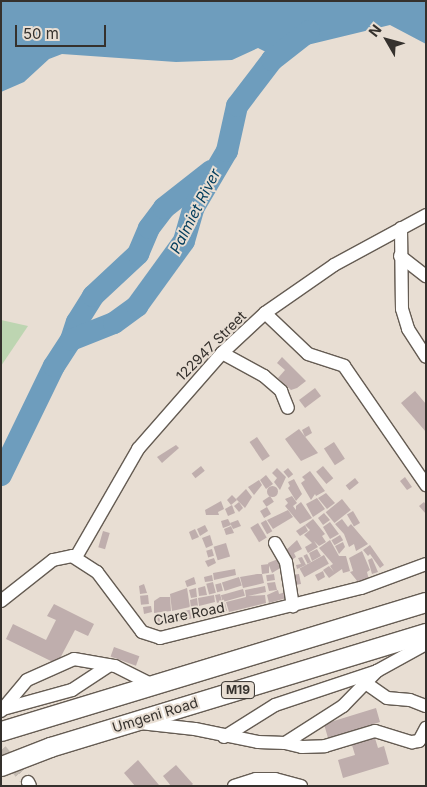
<!DOCTYPE html>
<style>
body{margin:0}
#map{position:relative;width:427px;height:787px;overflow:hidden;background:#e8ded3;font-family:Inter,sans-serif}
div>[style]{position:absolute}
.green>*{inset:0;background:#bdd5b1}
.water>*{inset:0;background:#6e9dbd}
.river>*{height:22px;margin:-11px;padding:0 11px;transform-origin:11px;border-radius:11px;background:#6e9dbd}
.building>*{inset:0;background:#bfaead;transform-origin:0 0}
.round{border-radius:50%}
.minor-tunnel>*{height:12px;margin-top:-6px;transform-origin:0;background:repeating-linear-gradient(90deg,#c4bbb2 0 12px,transparent 0 18px)}
.roads{filter:drop-shadow(1px 0 #655c53) drop-shadow(-1px 0 #655c53) drop-shadow(0 1px #655c53) drop-shadow(0 -1px #655c53)}
.minor>*{height:12px;margin:-6px;padding:0 6px;transform-origin:6px;border-radius:6px;background:#fff}
.highway>*{height:19px;margin:-9.5px;padding:0 9.5px;transform-origin:9.5px;border-radius:9.5px;background:#fff}
span{translate:-50% -50%;white-space:nowrap;text-align:center;line-height:1.15;-webkit-text-stroke:4px #e8ded3;paint-order:stroke}
.shield-label span{padding:1px 4px;background:#e8ded3;border:1px solid;border-radius:4px;-webkit-text-stroke-width:0}
.shield-label{font-size:12px;color:#35312d;font-weight:700}
.street-label{font-size:14px;color:#35312d}
.water-label{font-size:15px;color:#003c5c;font-style:italic}
.frame{position:absolute;inset:0;border:2px solid #35312d;pointer-events:none}
.north{position:absolute;left:362px;top:15px;width:50px;height:50px;-webkit-text-stroke:4px #e8ded3;paint-order:stroke;rotate:308deg;font-size:14px;font-weight:700;line-height:20px;text-align:center;color:#35312d}
.north::after{content:'';display:block;margin:auto;width:18px;height:22px;background:#35312d;clip-path:polygon(50% 0,100% 100%,50% 72%,0 100%)}
.scale{position:absolute;left:15px;top:25px;width:91px;height:22px;box-sizing:border-box;border:2px solid #35312d;border-top:0;padding-left:6px;font-size:15px;line-height:18px;white-space:nowrap;color:#35312d;-webkit-text-stroke:4px #e8ded3;paint-order:stroke}
</style>
<div id="map">
<div class="green">
<div style="clip-path:polygon(1px 320px,28px 326px,1px 366px)"></div>
</div>
<div class="water">
<div style="clip-path:polygon(1px 1px,426px 1px,426px 44px,390px 25px,270px 54px,258px 48px,232px 60px,176px 62px,62px 54px,49px 59px,24px 82px,1px 92px)"></div>
</div>
<div class="river">
<div style="left:71px;top:340px;width:19px;rotate:-72deg"></div>
<div style="left:77px;top:322px;width:31px;rotate:-58deg"></div>
<div style="left:93px;top:296px;width:62px;rotate:-43deg"></div>
<div style="left:138px;top:254px;width:28px;rotate:-67deg"></div>
<div style="left:149px;top:228px;width:25px;rotate:-53deg"></div>
<div style="left:164px;top:208px;width:60px;rotate:-38.2deg"></div>
<div style="left:1px;top:475px;width:121px;rotate:-64.1deg"></div>
<div style="left:54px;top:366px;width:31px;rotate:-57deg"></div>
<div style="left:71px;top:340px;width:46px;rotate:-21.6deg"></div>
<div style="left:114px;top:323px;width:29px;rotate:-36deg"></div>
<div style="left:137px;top:306px;width:80px;rotate:-54.1deg"></div>
<div style="left:184px;top:241px;width:35px;rotate:-74deg"></div>
<div style="left:194px;top:207px;width:65px;rotate:-59.5deg"></div>
<div style="left:227px;top:151px;width:46px;rotate:-77.5deg"></div>
<div style="left:237px;top:106px;width:58px;rotate:-52.7deg"></div>
<div style="left:272px;top:60px;width:47px;rotate:-38.1deg"></div>
</div>
<div class="building">
<div style="clip-path:polygon(282px 357px,306px 381px,297px 388px,291px 390px,278px 378px,285px 370px,277px 363px)"></div>
<div style="left:315px;top:388px;width:10px;height:20px;rotate:53deg"></div>
<div style="clip-path:polygon(415px 391px,426px 404px,426px 432px,401px 403px)"></div>
<div style="clip-path:polygon(309px 426px,312px 433px,305px 437px,302px 430px)"></div>
<div style="clip-path:polygon(299px 429px,318px 453px,301px 461px,285px 439px)"></div>
<div style="left:257px;top:437px;width:23px;height:9px;rotate:56deg"></div>
<div style="left:334px;top:442px;width:20px;height:12px;rotate:57deg"></div>
<div style="clip-path:polygon(176px 445px,179px 448px,162px 463px,157px 457px)"></div>
<div style="left:201px;top:466px;width:6px;height:12px;rotate:51deg"></div>
<div style="left:323px;top:466px;width:16px;height:9px;rotate:50deg"></div>
<div style="clip-path:polygon(277px 468px,286px 477px,280px 490px,274px 482px,277px 478px,272px 473px)"></div>
<div style="left:288px;top:468px;width:8px;height:6px;rotate:50deg"></div>
<div style="clip-path:polygon(310px 471px,325px 491px,316px 496px,315px 494px,311px 500px,301px 483px,305px 480px,302px 477px)"></div>
<div style="clip-path:polygon(266px 475px,273px 484px,266px 489px,260px 480px)"></div>
<div style="clip-path:polygon(405px 477px,412px 487px,407px 490px,400px 481px)"></div>
<div style="left:355px;top:478px;width:6px;height:12px;rotate:51deg"></div>
<div style="clip-path:polygon(294px 479px,302px 494px,296px 501px,288px 488px,290px 486px,288px 482px)"></div>
<div style="clip-path:polygon(259px 480px,262px 485px,254px 495px,248px 487px)"></div>
<div class="round" style="left:266.5px;top:485.5px;width:11px;height:11px"></div>
<div style="clip-path:polygon(246px 489px,252px 497px,245px 508px,236px 499px)"></div>
<div style="clip-path:polygon(326px 493px,335px 503px,327px 509px,318px 498px)"></div>
<div style="clip-path:polygon(232px 495px,237px 500px,231px 505px,227px 500px)"></div>
<div style="left:270px;top:496px;width:7px;height:9px;rotate:56deg"></div>
<div style="clip-path:polygon(292px 496px,297px 503px,293px 506px,296px 510px,296px 506px,301px 502px,312px 518px,300px 524px,285px 506px,288px 503px,285px 499px)"></div>
<div style="clip-path:polygon(317px 498px,325px 509px,313px 517px,306px 504px)"></div>
<div style="left:342px;top:499px;width:14px;height:21px;rotate:51deg"></div>
<div style="clip-path:polygon(221px 501px,224px 509px,218px 512px,219px 515px,206px 515px,205px 510px)"></div>
<div style="clip-path:polygon(239px 502px,243px 508px,239px 512px,234px 506px)"></div>
<div style="clip-path:polygon(424px 502px,426px 505px,426px 514px,419px 506px)"></div>
<div style="clip-path:polygon(232px 505px,235px 513px,228px 516px,225px 509px)"></div>
<div style="left:267px;top:507px;width:8px;height:8px;rotate:60deg"></div>
<div style="clip-path:polygon(288px 510px,293px 517px,273px 529px,267px 520px)"></div>
<div style="left:353px;top:511px;width:14px;height:7px;rotate:60deg"></div>
<div style="clip-path:polygon(324px 513px,330px 520px,323px 525px,318px 518px)"></div>
<div style="clip-path:polygon(228px 519px,231px 525px,223px 528px,221px 521px)"></div>
<div style="clip-path:polygon(313px 519px,325px 534px,322px 536px,326px 542px,319px 546px,314px 541px,318px 547px,308px 553px,305px 547px,312px 543px,304px 535px,310px 530px,305px 525px)"></div>
<div style="clip-path:polygon(342px 519px,348px 527px,351px 524px,368px 544px,356px 551px,354px 544px,349px 547px,344px 534px,335px 524px)"></div>
<div style="clip-path:polygon(238px 520px,241px 526px,233px 529px,230px 523px)"></div>
<div style="left:266px;top:520px;width:13px;height:6px;rotate:61deg"></div>
<div style="clip-path:polygon(330px 522px,339px 534px,330px 539px,323px 527px)"></div>
<div style="left:258px;top:523px;width:17px;height:9px;rotate:59deg"></div>
<div style="clip-path:polygon(205px 525px,208px 531px,200px 536px,197px 529px)"></div>
<div style="clip-path:polygon(305px 525px,308px 531px,300px 536px,296px 531px)"></div>
<div style="clip-path:polygon(231px 526px,234px 533px,226px 535px,224px 529px)"></div>
<div style="clip-path:polygon(195px 529px,199px 537px,192px 540px,189px 532px)"></div>
<div style="left:103px;top:531px;width:7px;height:17px;rotate:16deg"></div>
<div style="clip-path:polygon(210px 535px,213px 545px,206px 548px,202px 538px)"></div>
<div style="left:340px;top:535px;width:6px;height:10px;rotate:59deg"></div>
<div style="clip-path:polygon(297px 540px,302px 549px,294px 553px,296px 557px,290px 561px,284px 552px)"></div>
<div style="clip-path:polygon(330px 540px,339px 556px,346px 556px,350px 571px,343px 573px,342px 569px,329px 578px,323px 570px,329px 566px,334px 572px,330px 566px,333px 564px,319px 548px)"></div>
<div style="clip-path:polygon(343px 542px,345px 547px,339px 554px,335px 546px)"></div>
<div style="left:226px;top:543px;width:14px;height:13px;rotate:73deg"></div>
<div style="clip-path:polygon(370px 545px,384px 565px,380px 568px,370px 554px,368px 556px,363px 550px)"></div>
<div style="left:212px;top:549px;width:7px;height:6px;rotate:74deg"></div>
<div style="clip-path:polygon(317px 549px,321px 556px,312px 561px,309px 553px)"></div>
<div style="clip-path:polygon(362px 551px,370px 570px,367px 572px,369px 580px,358px 582px,350px 572px,353px 571px,349px 558px)"></div>
<div style="left:307px;top:554px;width:9px;height:4px;rotate:63deg"></div>
<div style="left:324px;top:555px;width:10px;height:28px;rotate:61deg"></div>
<div style="clip-path:polygon(302px 557px,306px 565px,297px 569px,296px 565px,301px 564px,298px 558px)"></div>
<div style="clip-path:polygon(214px 558px,216px 563px,208px 567px,205px 561px)"></div>
<div style="clip-path:polygon(372px 558px,378px 572px,372px 574px,368px 560px)"></div>
<div style="clip-path:polygon(278px 559px,282px 567px,272px 573px,268px 563px)"></div>
<div style="clip-path:polygon(269px 564px,269px 573px,262px 574px,261px 565px)"></div>
<div style="clip-path:polygon(235px 569px,236px 575px,214px 580px,213px 573px)"></div>
<div style="clip-path:polygon(323px 571px,325px 577px,318px 581px,315px 575px)"></div>
<div style="clip-path:polygon(257px 574px,262px 574px,264px 583px,243px 588px,240px 577px)"></div>
<div style="left:274px;top:574px;width:6px;height:8px;rotate:81deg"></div>
<div style="clip-path:polygon(299px 574px,301px 584px,295px 585px,292px 575px)"></div>
<div style="clip-path:polygon(212px 575px,213px 581px,205px 582px,204px 577px)"></div>
<div style="clip-path:polygon(194px 577px,196px 584px,187px 587px,185px 581px)"></div>
<div style="left:239px;top:577px;width:9px;height:18px;rotate:72deg"></div>
<div style="left:213px;top:582px;width:11px;height:7px;rotate:75deg"></div>
<div style="clip-path:polygon(275px 582px,277px 590px,269px 591px,267px 583px)"></div>
<div style="left:221px;top:583px;width:8px;height:6px;rotate:76deg"></div>
<div style="clip-path:polygon(144px 584px,147px 593px,140px 594px,139px 586px)"></div>
<div style="clip-path:polygon(205px 586px,207px 595px,199px 596px,198px 588px)"></div>
<div style="clip-path:polygon(265px 586px,266px 592px,248px 596px,265px 595px,266px 603px,229px 612px,226px 602px,246px 597px,245px 590px)"></div>
<div style="clip-path:polygon(187px 588px,190px 607px,172px 611px,170px 594px)"></div>
<div style="clip-path:polygon(196px 588px,197px 597px,191px 598px,189px 590px)"></div>
<div style="left:243px;top:589px;width:7px;height:23px;rotate:74deg"></div>
<div style="clip-path:polygon(278px 590px,279px 594px,289px 591px,290px 597px,269px 603px,267px 595px)"></div>
<div style="clip-path:polygon(220px 594px,222px 601px,217px 603px,215px 595px)"></div>
<div style="left:148px;top:595px;width:9px;height:8px;rotate:84deg"></div>
<div style="clip-path:polygon(214px 595px,215px 602px,199px 606px,198px 598px)"></div>
<div style="clip-path:polygon(160px 597px,170px 597px,171px 611px,154px 613px,154px 601px)"></div>
<div style="clip-path:polygon(197px 598px,198px 606px,191px 608px,190px 600px)"></div>
<div style="left:225px;top:603px;width:8px;height:31px;rotate:76deg"></div>
<div style="clip-path:polygon(54px 604px,94px 624px,88px 636px,75px 630px,57px 664px,6px 639px,13px 624px,46px 640px,56px 620px,47px 616px)"></div>
<div style="clip-path:polygon(151px 606px,152px 612px,144px 614px,143px 607px)"></div>
<div style="left:193px;top:609px;width:9px;height:38px;rotate:77deg"></div>
<div style="left:114px;top:647px;width:27px;height:10px;rotate:20deg"></div>
<div style="clip-path:polygon(376px 708px,380px 722px,371px 725px,378px 748px,384px 746px,389px 764px,343px 778px,338px 760px,355px 755px,348px 732px,328px 738px,324px 724px)"></div>
<div style="clip-path:polygon(138px 760px,159px 785px,158px 786px,135px 786px,124px 773px)"></div>
<div style="clip-path:polygon(176px 765px,193px 784px,191px 786px,171px 786px,163px 776px)"></div>
</div>
<div class="minor-tunnel">
<div style="left:1px;top:750px;width:42px;rotate:49.8deg"></div>
</div>
<div class="roads">
<div class="minor">
<div style="left:401px;top:228px;width:81px;rotate:89.3deg"></div>
<div style="left:402px;top:309px;width:21px;rotate:73deg"></div>
<div style="left:408px;top:329px;width:33px;rotate:57deg"></div>
<div style="left:400px;top:256px;width:33px;rotate:38deg"></div>
<div style="left:265px;top:313px;width:59px;rotate:43.6deg"></div>
<div style="left:308px;top:354px;width:38px;rotate:18deg"></div>
<div style="left:344px;top:366px;width:145px;rotate:55.4deg"></div>
<div style="left:222px;top:353px;width:48px;rotate:28.7deg"></div>
<div style="left:264px;top:376px;width:23px;rotate:41deg"></div>
<div style="left:281px;top:391px;width:18px;rotate:68deg"></div>
<div style="left:275px;top:543px;width:22px;rotate:60deg"></div>
<div style="left:286px;top:562px;width:45px;rotate:81deg"></div>
<div style="left:76px;top:557px;width:125px;rotate:-60.1deg"></div>
<div style="left:138px;top:449px;width:128px;rotate:-48.8deg"></div>
<div style="left:222px;top:353px;width:59px;rotate:-42.9deg"></div>
<div style="left:265px;top:313px;width:84px;rotate:-34.8deg"></div>
<div style="left:334px;top:265px;width:105px;rotate:-28.5deg"></div>
<div style="left:1px;top:601px;width:66px;rotate:-38.3deg"></div>
<div style="left:53px;top:560px;width:19px;rotate:-12deg"></div>
<div style="left:72px;top:556px;width:30px;rotate:33deg"></div>
<div style="left:97px;top:572px;width:75px;rotate:53.1deg"></div>
<div style="left:142px;top:632px;width:19px;rotate:18deg"></div>
<div style="left:160px;top:638px;width:207px;rotate:-14deg"></div>
<div style="left:361px;top:588px;width:69px;rotate:-20.3deg"></div>
<div style="left:367px;top:684px;width:24px;rotate:35deg"></div>
<div style="left:387px;top:698px;width:23px;rotate:5deg"></div>
<div style="left:410px;top:700px;width:17px;rotate:21deg"></div>
<div style="left:3px;top:709px;width:72px;rotate:-15.4deg"></div>
<div style="left:72px;top:690px;width:45px;rotate:-33.3deg"></div>
<div style="left:1px;top:711px;width:40px;rotate:-50deg"></div>
<div style="left:27px;top:680px;width:51px;rotate:-24.1deg"></div>
<div style="left:74px;top:659px;width:42px;rotate:9.7deg"></div>
<div style="left:115px;top:666px;width:42px;rotate:26.6deg"></div>
<div style="left:140px;top:723px;width:55px;rotate:6.2deg"></div>
<div style="left:195px;top:729px;width:64px;rotate:11.7deg"></div>
<div style="left:258px;top:742px;width:27px;rotate:2deg"></div>
<div style="left:285px;top:743px;width:69px;rotate:-32.5deg"></div>
<div style="left:343px;top:706px;width:49px;rotate:-45.8deg"></div>
<div style="left:224px;top:737px;width:60px;rotate:-32.1deg"></div>
<div style="left:275px;top:705px;width:108px;rotate:-18.4deg"></div>
<div style="left:377px;top:671px;width:56px;rotate:-28.9deg"></div>
<div style="left:285px;top:743px;width:17px;rotate:13deg"></div>
<div style="left:302px;top:747px;width:23px;rotate:-2deg"></div>
<div style="left:325px;top:746px;width:52px;rotate:-16.7deg"></div>
<div style="left:375px;top:731px;width:39px;rotate:17deg"></div>
<div style="left:412px;top:742px;width:7px;rotate:-8deg"></div>
<div style="left:419px;top:741px;width:15px;rotate:-62deg"></div>
<div style="left:28px;top:782px;width:4px;rotate:63deg"></div>
<div style="left:234px;top:786px;width:23px;rotate:-18deg"></div>
<div style="left:256px;top:779px;width:19px"></div>
<div style="left:275px;top:779px;width:27px;rotate:15deg"></div>
</div>
<div class="highway">
<div style="left:1px;top:731px;width:444px;rotate:-16.9deg"></div>
<div style="left:1px;top:766px;width:53px;rotate:-21.2deg"></div>
<div style="left:50px;top:747px;width:393px;rotate:-16.9deg"></div>
</div>
</div>
<div class="shield-label">
<span style="left:238px;top:690px">M19</span>
</div>
<div class="street-label">
<span style="left:211px;top:346px;rotate:-45deg">122947 Street</span>
<span style="left:189px;top:614px;rotate:-11deg">Clare Road</span>
<span style="left:155px;top:715px;rotate:-17deg">Umgeni Road</span>
</div>
<div class="water-label">
<span style="left:195px;top:211px;rotate:-63deg">Palmiet River</span>
</div>
<div class="frame"></div>
<div class="north">N</div>
<div class="scale">50 m</div>
</div>
